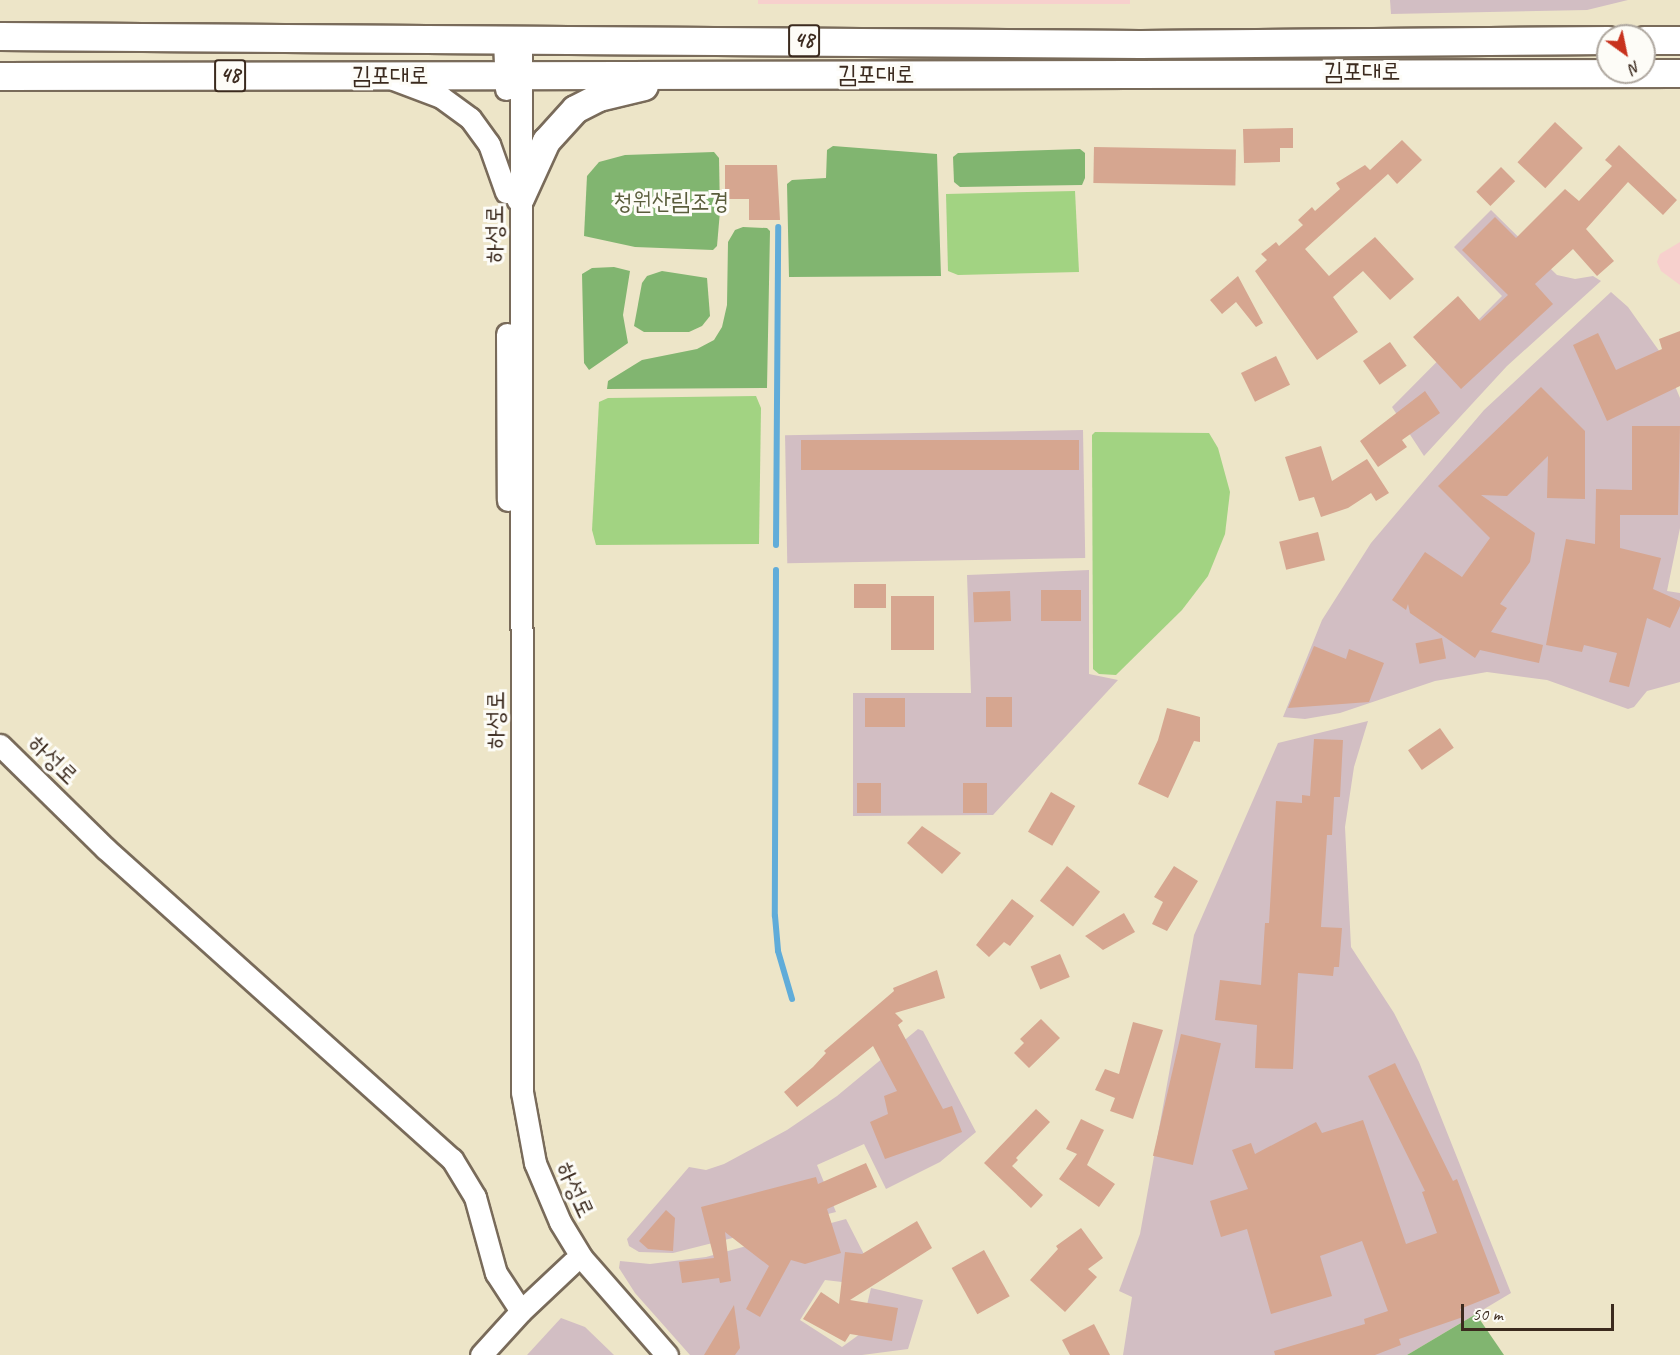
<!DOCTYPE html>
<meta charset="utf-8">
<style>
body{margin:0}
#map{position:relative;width:1680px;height:1355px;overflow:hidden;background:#ede5c8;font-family:Caveat,"Poor Story",sans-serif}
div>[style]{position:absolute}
.built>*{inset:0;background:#f7d0cd;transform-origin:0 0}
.industrial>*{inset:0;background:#d2bec3;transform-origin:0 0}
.green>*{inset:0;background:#a2d382}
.forest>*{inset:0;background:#81b570}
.stream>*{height:6px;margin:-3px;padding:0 3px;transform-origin:3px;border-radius:3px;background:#60acd9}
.building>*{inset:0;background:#d6a690;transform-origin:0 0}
.roads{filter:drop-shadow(2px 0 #796b5a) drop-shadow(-2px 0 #796b5a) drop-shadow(0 2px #796b5a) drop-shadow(0 -2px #796b5a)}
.minor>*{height:21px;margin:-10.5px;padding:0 10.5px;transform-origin:10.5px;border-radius:10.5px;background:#fff}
.major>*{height:27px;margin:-13.5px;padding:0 13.5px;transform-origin:13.5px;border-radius:13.5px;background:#fff}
span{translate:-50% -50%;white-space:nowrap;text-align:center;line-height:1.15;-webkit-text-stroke:6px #fdfcf7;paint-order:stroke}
.shield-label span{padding:2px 4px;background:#fdfcf7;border:2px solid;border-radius:4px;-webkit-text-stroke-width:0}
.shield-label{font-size:22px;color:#3b2a1e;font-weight:700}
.street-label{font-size:24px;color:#3b2a1e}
.park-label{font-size:24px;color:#5a5d3c}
.north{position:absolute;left:1596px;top:24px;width:60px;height:60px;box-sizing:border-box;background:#fdfcf7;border:2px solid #afa8a0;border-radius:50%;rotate:147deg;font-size:16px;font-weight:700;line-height:24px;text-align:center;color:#3b2a1e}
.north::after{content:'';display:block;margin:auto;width:21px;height:27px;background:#c8321e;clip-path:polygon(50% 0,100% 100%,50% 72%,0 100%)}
.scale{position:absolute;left:1461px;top:1304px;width:153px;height:27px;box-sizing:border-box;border:3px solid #3b2a1e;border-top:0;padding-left:8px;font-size:18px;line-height:21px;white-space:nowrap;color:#3b2a1e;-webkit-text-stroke:4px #fdfcf7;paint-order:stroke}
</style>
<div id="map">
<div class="built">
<div style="left:758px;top:0;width:372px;height:4px"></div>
<div style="clip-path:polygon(1680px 242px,1680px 285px,1661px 271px,1657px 262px,1660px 254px)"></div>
</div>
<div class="industrial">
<div style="clip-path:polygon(1390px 0,1628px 0,1587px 10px,1391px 14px)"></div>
<div style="clip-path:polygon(1491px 210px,1557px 275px,1575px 279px,1593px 276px,1601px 281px,1507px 366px,1424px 456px,1392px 407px,1502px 296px,1454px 247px)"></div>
<div style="clip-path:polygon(1611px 292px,1628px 307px,1662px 355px,1680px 398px,1680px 528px,1667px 591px,1680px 593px,1680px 682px,1647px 691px,1634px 707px,1628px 709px,1547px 680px,1487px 672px,1435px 681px,1340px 713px,1305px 719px,1283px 717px,1322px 620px,1371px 543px,1484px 410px)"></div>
<div style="left:1083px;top:430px;width:128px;height:298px;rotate:89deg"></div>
<div style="clip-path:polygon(1089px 570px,1089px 674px,1118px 680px,993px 815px,853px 816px,853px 693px,971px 693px,967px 575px)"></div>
<div style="clip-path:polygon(1368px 721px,1354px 767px,1345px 827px,1351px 947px,1394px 1013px,1419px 1062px,1511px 1293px,1407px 1355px,1123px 1355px,1132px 1297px,1119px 1291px,1140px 1234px,1194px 935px,1278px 743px)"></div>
<div style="clip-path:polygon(918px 1029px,923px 1031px,976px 1132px,940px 1162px,886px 1189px,864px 1144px,817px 1165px,836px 1212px,673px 1253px,639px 1252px,629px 1246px,627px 1239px,689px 1167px,706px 1170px,724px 1164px,787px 1130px,837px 1096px)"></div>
<div style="clip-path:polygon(846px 1219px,870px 1266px,868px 1285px,825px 1280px,800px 1320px,842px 1347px,860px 1334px,871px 1288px,923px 1300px,908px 1349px,862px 1355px,690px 1355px,635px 1293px,619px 1268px,620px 1261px,650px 1264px,706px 1257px)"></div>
<div style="clip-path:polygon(561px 1318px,585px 1327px,614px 1355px,527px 1355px)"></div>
</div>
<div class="green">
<div style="clip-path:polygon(1075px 191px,1079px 272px,958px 275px,948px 271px,946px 194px)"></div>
<div style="clip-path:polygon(756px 396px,761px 408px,759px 544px,596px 545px,592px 530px,599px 402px,608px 398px)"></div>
<div style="clip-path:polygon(1095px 432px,1209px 433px,1218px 448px,1230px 492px,1225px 534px,1208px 576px,1182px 610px,1116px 675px,1099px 674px,1093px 669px,1092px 435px)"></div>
</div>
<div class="forest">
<div style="clip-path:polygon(833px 146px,937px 154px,941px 276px,789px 277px,787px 184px,792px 180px,826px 178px,827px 150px)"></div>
<div style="clip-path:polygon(1080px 149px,1085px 153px,1085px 178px,1082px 185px,960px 187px,954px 182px,953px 157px,958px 153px)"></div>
<div style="clip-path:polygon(714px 152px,719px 158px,720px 211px,717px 246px,713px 250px,635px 247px,584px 236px,587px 176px,599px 162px,625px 155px)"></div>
<div style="clip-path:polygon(743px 227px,767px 228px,770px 231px,767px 388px,607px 389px,608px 381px,642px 360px,697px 349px,714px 340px,722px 327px,727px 305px,728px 242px,735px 230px)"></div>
<div style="clip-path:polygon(614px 267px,630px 271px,623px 315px,628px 343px,589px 370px,584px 363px,582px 274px,592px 268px)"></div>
<div style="clip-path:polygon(662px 271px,707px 278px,710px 316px,702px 326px,689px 332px,644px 332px,634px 326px,642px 283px,647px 276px)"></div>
<div style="clip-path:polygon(1476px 1314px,1504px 1355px,1407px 1355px)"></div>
</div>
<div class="stream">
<div style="left:776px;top:545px;width:318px;rotate:-89.6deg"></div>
<div style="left:776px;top:570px;width:346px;rotate:90.2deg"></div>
<div style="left:775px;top:916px;width:35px;rotate:85deg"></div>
<div style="left:778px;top:951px;width:50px;rotate:73.7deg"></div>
</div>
<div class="building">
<div style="left:1555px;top:122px;width:38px;height:55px;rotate:43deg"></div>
<div style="clip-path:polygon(1293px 128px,1293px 148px,1280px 148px,1280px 162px,1244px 163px,1243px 129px)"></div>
<div style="clip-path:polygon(1402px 140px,1422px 160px,1397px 184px,1388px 174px,1305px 249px,1329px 276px,1375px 237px,1414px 279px,1390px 300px,1363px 271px,1333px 297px,1358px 332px,1317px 360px,1255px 271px,1267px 260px,1261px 254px,1276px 242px,1279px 246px,1303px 225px,1298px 220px,1312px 207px,1315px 211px,1340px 189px,1336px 183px,1365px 165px,1370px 170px)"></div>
<div style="clip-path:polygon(1619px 145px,1677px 200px,1663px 215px,1628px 182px,1586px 229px,1614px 261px,1597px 276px,1573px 249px,1535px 284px,1553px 304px,1461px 389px,1413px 337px,1458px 296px,1480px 321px,1508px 295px,1462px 250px,1495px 217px,1516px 238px,1565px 189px,1579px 201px,1612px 166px,1605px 160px)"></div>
<div style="left:1094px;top:147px;width:142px;height:36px;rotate:1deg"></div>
<div style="clip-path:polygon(725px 165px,777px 165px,780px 220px,749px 220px,749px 199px,725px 199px)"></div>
<div style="left:1501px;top:167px;width:20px;height:35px;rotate:45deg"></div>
<div style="clip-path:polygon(1238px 276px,1263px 323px,1256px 327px,1236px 302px,1222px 314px,1210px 300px)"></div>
<div style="clip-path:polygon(1680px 331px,1680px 386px,1607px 421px,1573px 345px,1598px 333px,1616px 370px,1662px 349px,1659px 339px)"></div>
<div style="left:1390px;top:342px;width:29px;height:33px;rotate:55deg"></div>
<div style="left:1276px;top:356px;width:32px;height:39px;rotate:64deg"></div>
<div style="clip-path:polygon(1541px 387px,1585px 431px,1585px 499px,1547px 498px,1548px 456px,1507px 496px,1481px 495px,1535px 533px,1530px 562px,1500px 604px,1507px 608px,1491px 632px,1543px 645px,1539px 663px,1480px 650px,1475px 658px,1410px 613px,1408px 604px,1406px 610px,1392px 600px,1425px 552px,1462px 577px,1490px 538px,1438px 486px)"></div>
<div style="clip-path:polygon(1425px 391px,1440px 413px,1402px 440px,1407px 447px,1378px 467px,1360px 441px)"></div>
<div style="clip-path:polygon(1632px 426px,1680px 426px,1678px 515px,1620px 515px,1620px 548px,1661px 558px,1653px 589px,1680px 601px,1680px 606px,1670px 628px,1647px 618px,1629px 687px,1609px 682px,1617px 653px,1584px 645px,1582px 652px,1546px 645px,1566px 539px,1595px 544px,1596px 489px,1632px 490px)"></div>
<div style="left:1079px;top:440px;width:30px;height:278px;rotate:90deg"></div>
<div style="clip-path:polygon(1321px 446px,1332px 481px,1367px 459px,1389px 493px,1376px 501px,1371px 493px,1348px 508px,1321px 517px,1314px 497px,1299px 501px,1285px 457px)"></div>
<div style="left:1318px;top:532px;width:29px;height:40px;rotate:76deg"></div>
<div style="left:854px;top:584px;width:32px;height:24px"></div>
<div style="left:1041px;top:590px;width:40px;height:31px"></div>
<div style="left:1010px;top:591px;width:30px;height:37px;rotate:88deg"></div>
<div style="left:934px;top:596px;width:54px;height:43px;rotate:90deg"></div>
<div style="left:1442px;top:638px;width:21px;height:27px;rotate:79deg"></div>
<div style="clip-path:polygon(1314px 646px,1346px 659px,1349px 649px,1384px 663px,1369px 702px,1288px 708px)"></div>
<div style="left:986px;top:697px;width:26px;height:30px"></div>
<div style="left:865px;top:698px;width:40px;height:29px"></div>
<div style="clip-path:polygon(1167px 708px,1200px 717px,1200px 742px,1194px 741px,1168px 798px,1138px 784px,1158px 740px)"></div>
<div style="left:1440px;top:728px;width:24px;height:39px;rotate:55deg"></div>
<div style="clip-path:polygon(1314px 739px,1343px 740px,1340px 797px,1334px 797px,1332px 835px,1327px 835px,1321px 927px,1342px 928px,1339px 967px,1334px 967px,1333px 976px,1298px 973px,1293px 1069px,1255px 1068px,1257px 1025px,1215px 1020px,1220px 980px,1261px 985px,1265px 923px,1269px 923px,1276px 801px,1302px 803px,1302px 795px,1310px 796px)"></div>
<div style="left:857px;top:783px;width:24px;height:30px"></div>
<div style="left:963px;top:783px;width:24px;height:30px"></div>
<div style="left:1051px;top:792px;width:28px;height:46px;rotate:30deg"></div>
<div style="clip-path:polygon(922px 826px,961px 853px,942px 874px,907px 843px)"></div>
<div style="left:1067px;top:866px;width:42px;height:44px;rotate:38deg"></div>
<div style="clip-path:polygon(1174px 866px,1198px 881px,1167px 931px,1152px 924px,1163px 902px,1154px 897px)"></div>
<div style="clip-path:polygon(1012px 899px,1034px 916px,1010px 946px,1004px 942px,989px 957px,976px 945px)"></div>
<div style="clip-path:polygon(1124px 913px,1135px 932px,1103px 950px,1085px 936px)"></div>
<div style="left:1060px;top:954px;width:25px;height:32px;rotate:67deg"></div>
<div style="clip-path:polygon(937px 970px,945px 998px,895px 1013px,903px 1021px,898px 1025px,943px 1109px,952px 1106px,962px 1132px,885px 1159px,870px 1122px,888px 1114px,884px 1096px,897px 1091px,873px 1046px,797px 1107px,784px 1092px,813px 1067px,826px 1053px,824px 1051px,894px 991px,893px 988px)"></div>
<div style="clip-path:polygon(1041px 1019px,1060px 1038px,1029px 1068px,1014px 1053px,1024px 1043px,1020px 1039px)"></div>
<div style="clip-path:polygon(1133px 1022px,1163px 1030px,1133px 1119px,1110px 1111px,1115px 1098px,1095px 1090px,1105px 1069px,1119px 1074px)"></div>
<div style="left:1181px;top:1034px;width:41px;height:125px;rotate:13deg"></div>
<div style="clip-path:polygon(1395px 1063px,1453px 1181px,1457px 1179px,1500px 1293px,1460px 1309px,1463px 1317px,1399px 1339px,1401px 1345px,1375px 1355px,1275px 1355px,1274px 1351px,1365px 1324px,1364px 1319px,1388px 1311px,1362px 1241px,1320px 1256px,1332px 1296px,1271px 1314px,1247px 1229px,1221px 1237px,1210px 1201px,1248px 1189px,1232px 1150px,1251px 1143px,1255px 1154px,1316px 1122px,1322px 1133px,1363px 1120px,1406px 1244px,1437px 1233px,1422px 1192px,1425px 1191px,1368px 1076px)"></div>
<div style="clip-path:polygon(1036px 1109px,1050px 1122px,1016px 1158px,1018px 1160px,1012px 1166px,1043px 1195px,1031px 1208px,984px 1163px)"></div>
<div style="clip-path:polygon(1081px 1119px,1104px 1130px,1087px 1165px,1115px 1184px,1099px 1207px,1059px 1179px,1077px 1154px,1066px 1149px)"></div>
<div style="clip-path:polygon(866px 1163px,877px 1187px,827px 1209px,841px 1253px,805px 1264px,791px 1260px,760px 1317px,746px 1309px,769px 1266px,725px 1232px,731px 1281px,720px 1283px,719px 1278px,682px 1283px,679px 1262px,714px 1258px,701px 1207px,816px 1177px,818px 1184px)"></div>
<div style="clip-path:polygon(666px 1210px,675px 1218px,673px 1251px,648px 1249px,639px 1241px)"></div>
<div style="clip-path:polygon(917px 1221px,932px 1248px,850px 1300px,898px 1308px,892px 1341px,850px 1334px,845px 1342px,803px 1319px,821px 1292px,839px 1304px,845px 1252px,862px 1254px)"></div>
<div style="clip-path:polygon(1081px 1228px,1103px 1258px,1088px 1269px,1097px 1277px,1065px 1312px,1030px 1280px,1058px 1249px,1056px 1246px)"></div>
<div style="left:984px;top:1250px;width:53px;height:37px;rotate:61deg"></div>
<div style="clip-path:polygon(734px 1305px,740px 1348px,735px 1355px,704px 1355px)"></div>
<div style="clip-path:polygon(1094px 1324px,1110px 1355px,1070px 1355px,1062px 1340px)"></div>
</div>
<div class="roads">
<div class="minor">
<div style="left:504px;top:39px;width:50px;rotate:87.7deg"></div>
<div style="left:521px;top:39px;width:1053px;rotate:89.95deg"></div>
<div style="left:522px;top:1092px;width:72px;rotate:79.6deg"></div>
<div style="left:535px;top:1163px;width:64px;rotate:67deg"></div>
<div style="left:560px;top:1222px;width:42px;rotate:58.6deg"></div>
<div style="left:582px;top:1258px;width:129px;rotate:48.8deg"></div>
<div style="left:393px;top:79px;width:51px;rotate:20.6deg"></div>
<div style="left:441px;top:97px;width:36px;rotate:36deg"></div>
<div style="left:470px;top:118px;width:32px;rotate:54deg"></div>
<div style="left:489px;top:144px;width:51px;rotate:70.5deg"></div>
<div style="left:507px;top:334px;width:166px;rotate:89.7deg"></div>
<div style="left:0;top:745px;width:148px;rotate:44.5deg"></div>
<div style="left:106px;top:849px;width:465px;rotate:41.9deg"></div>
<div style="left:452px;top:1159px;width:44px;rotate:58.8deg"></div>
<div style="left:475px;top:1197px;width:79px;rotate:74.6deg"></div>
<div style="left:496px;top:1273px;width:45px;rotate:56.7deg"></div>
<div style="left:521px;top:1311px;width:71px;rotate:-43.3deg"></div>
<div style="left:481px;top:1355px;width:59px;rotate:-47.7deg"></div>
</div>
<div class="major">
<div style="left:0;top:36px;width:1140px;rotate:0.4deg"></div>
<div style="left:1140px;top:44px;width:468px;rotate:-0.5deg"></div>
<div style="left:1644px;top:40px;width:36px"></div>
<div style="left:0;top:76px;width:1680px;rotate:-0.1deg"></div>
<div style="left:520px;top:198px;width:63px;rotate:-65.5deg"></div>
<div style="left:546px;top:141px;width:43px;rotate:-47.8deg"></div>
<div style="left:575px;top:109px;width:27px;rotate:-27deg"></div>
<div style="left:599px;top:97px;width:46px;rotate:-13.7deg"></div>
</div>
</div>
<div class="shield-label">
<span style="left:804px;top:41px">48</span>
<span style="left:230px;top:76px">48</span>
</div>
<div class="street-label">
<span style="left:1362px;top:72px">김포대로</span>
<span style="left:876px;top:75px">김포대로</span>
<span style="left:390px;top:76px">김포대로</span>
<span style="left:495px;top:234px;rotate:-90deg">하성로</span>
<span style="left:496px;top:720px;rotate:-90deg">하성로</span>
<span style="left:53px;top:760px;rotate:44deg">하성로</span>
<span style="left:575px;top:1190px;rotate:65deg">하성로</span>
</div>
<div class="park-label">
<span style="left:671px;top:202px">청원산림조경</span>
</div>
<div class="north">N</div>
<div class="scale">50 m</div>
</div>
